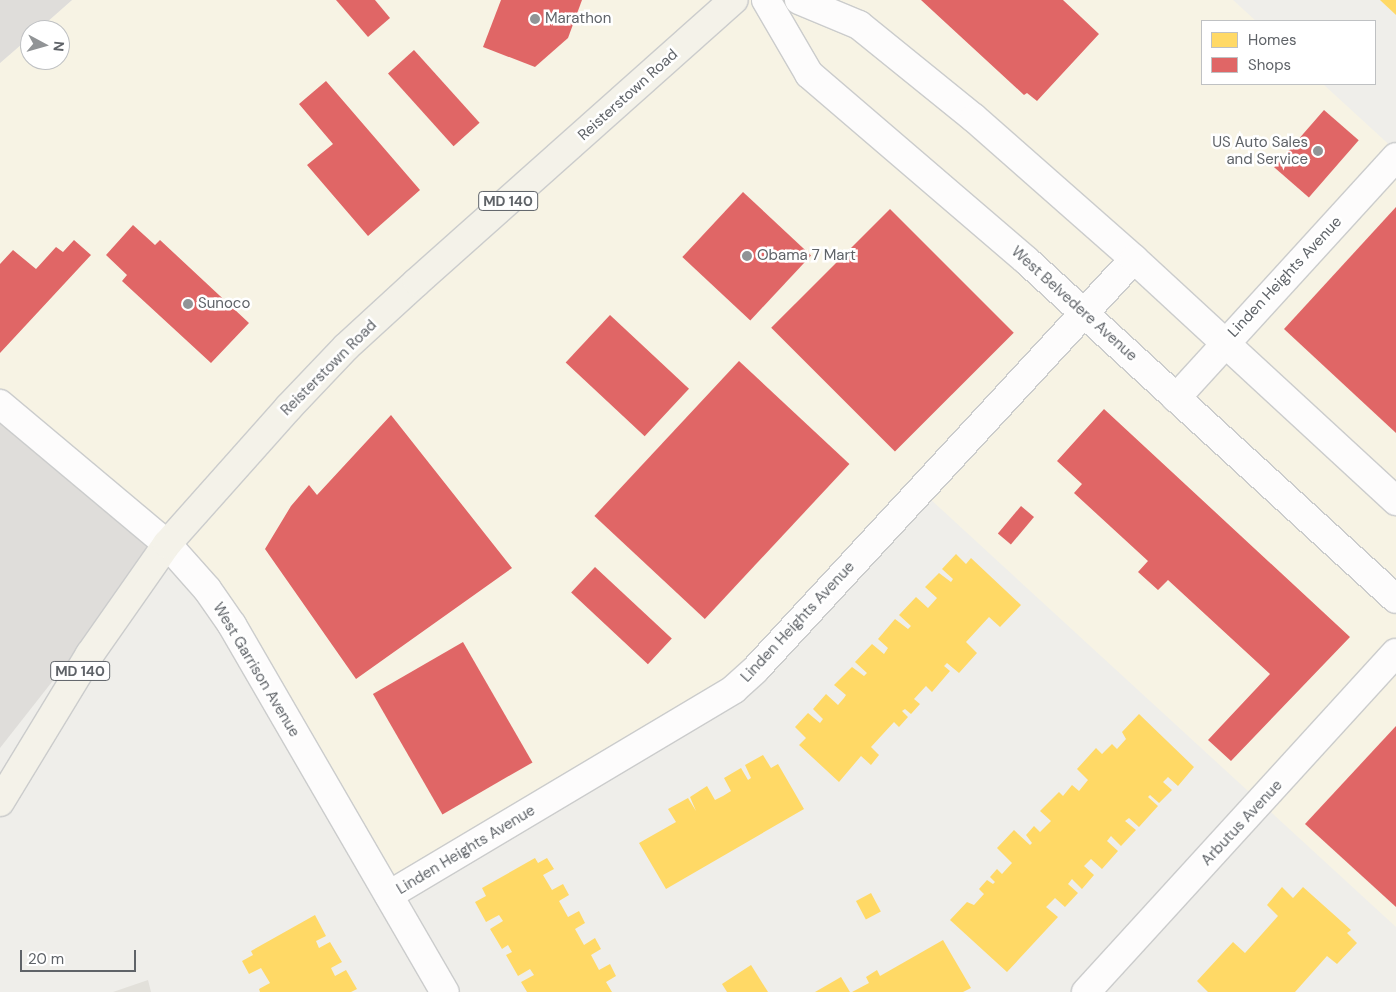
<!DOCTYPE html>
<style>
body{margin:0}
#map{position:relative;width:1396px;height:992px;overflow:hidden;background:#efeeea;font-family:"DM Sans",sans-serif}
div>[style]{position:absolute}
.commercial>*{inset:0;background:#f7f3e4}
.industrial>*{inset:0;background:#dfddda}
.education>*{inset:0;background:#e2e0da}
.homes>*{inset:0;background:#ffd966;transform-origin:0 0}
.shops>*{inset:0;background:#e06666;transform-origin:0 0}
.roads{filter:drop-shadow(1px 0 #cbcccc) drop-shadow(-1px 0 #cbcccc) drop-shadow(0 1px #cbcccc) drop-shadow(0 -1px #cbcccc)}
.street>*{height:28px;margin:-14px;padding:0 14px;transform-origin:14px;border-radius:14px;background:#fdfcfc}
.secondary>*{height:28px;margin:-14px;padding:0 14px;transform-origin:14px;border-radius:14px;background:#fdfcfc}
.primary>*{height:28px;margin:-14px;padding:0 14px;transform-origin:14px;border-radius:14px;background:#f4f2e9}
.dots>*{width:14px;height:14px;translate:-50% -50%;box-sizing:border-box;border:2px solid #fff;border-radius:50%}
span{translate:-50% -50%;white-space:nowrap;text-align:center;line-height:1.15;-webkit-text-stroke:5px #fff;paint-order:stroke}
.shield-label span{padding:1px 4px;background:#fff;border:1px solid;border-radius:4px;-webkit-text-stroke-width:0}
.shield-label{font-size:14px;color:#5f6368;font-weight:700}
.poi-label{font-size:15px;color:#5f6368}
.left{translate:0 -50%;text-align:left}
.right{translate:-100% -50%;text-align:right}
.street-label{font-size:15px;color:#5f6368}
.legend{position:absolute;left:1201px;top:20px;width:175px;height:65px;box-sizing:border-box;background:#fff;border:1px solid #bfc1c3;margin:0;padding:6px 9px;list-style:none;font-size:15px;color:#5f6368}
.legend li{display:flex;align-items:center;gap:10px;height:25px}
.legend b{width:25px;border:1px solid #bfc1c3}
.north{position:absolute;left:20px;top:20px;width:50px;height:50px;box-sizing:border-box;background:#fff;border:1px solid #bfc1c3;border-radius:50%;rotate:96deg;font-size:14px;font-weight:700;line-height:20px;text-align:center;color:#5f6368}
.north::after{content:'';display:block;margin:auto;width:18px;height:22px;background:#919496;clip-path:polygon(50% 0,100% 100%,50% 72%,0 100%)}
.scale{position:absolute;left:20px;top:950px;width:116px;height:22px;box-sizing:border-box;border:2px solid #5f6368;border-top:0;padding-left:6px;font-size:15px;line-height:18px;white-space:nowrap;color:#5f6368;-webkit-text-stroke:4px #fff;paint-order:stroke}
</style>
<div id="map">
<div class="commercial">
<div style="clip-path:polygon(72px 0,1233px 0,1256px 21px,1202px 21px,1202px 84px,1323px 84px,1396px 151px,1396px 927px,916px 486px,717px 692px,383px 890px,207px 597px,0 405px,0 63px,30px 37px,30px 60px,60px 60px,60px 30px,38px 30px)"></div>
</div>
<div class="industrial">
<div style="clip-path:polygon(0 0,72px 0,38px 30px,30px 30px,30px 37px,0 63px)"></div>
<div style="clip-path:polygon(0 405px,165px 538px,0 748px)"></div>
</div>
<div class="education">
<div style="clip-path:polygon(148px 980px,151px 992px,113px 992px)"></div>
</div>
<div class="homes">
<div style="clip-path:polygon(1380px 0,1396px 0,1396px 15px)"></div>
<div style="clip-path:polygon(956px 554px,966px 564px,971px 558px,1021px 605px,1000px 627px,989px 617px,966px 642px,977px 653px,959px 673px,947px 663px,944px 666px,950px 671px,932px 692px,926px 686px,914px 699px,920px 704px,911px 714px,905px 709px,902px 711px,908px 717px,899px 727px,894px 722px,871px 747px,879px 755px,871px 765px,861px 756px,839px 782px,799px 745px,806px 738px,795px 727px,808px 713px,820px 723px,823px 719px,813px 709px,826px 694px,838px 705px,844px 698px,846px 695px,834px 685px,852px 667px,864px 676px,867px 673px,855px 662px,872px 644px,884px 654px,888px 648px,878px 639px,895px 619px,908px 629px,911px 626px,899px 615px,916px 597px,928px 608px,937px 598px,925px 587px,939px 573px,951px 582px,953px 579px,942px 569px)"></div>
<div style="clip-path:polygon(1139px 714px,1194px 767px,1178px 786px,1168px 777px,1163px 782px,1172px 790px,1159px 803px,1150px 795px,1148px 797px,1158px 806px,1139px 827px,1129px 818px,1125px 821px,1136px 830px,1121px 846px,1111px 836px,1107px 841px,1118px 851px,1102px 869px,1091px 859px,1084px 866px,1094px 875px,1082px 889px,1072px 879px,1068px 884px,1078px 893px,1065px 907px,1055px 898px,1046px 907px,1058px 917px,1007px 972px,950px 920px,967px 902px,974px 905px,984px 894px,979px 889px,987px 880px,993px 884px,995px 882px,990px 877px,997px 869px,1002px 874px,1012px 863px,997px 848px,1014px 830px,1030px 845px,1032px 843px,1026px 835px,1034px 826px,1040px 832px,1051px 821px,1040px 811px,1059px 792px,1063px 796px,1072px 785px,1079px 791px,1088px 780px,1077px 769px,1096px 748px,1102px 754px,1112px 744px,1117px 749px,1126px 739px,1122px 732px)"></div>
<div style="clip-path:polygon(763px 755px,771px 768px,778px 764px,804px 809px,666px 889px,639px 843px,676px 822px,668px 809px,688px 798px,696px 811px,690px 797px,707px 786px,715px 800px,723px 796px,731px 791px,724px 778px,741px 768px,748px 780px,751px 778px,745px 765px)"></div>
<div style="clip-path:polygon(535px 858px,538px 863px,547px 858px,554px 869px,543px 875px,552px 890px,563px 884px,569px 895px,559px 901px,568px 917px,579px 911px,585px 923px,575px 929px,584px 945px,595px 938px,601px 949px,591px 955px,599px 970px,610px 964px,616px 976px,606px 982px,612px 992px,527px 992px,521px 982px,534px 975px,530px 969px,518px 976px,506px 955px,512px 952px,508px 945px,502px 949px,490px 929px,503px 921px,499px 915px,486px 922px,475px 902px,486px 896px,482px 888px)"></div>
<div style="clip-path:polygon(1282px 887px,1293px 898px,1303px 887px,1351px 930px,1347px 933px,1357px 943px,1337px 964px,1327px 956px,1295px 992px,1208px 992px,1197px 981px,1233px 942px,1245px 953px,1254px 943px,1278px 916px,1267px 905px)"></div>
<div style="left:871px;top:893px;width:21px;height:17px;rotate:62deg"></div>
<div style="clip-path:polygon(315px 915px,326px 936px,316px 941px,319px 948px,330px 942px,342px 962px,331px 968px,335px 976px,346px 970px,357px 989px,351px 992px,260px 992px,259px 989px,270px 983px,261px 968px,249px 974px,242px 961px,253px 955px,251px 951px)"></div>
<div style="clip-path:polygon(943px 940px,971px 988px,963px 992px,852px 992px,869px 983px,866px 977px,877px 970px,880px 976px)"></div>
<div style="clip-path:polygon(751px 965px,768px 992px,727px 992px,722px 984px)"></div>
<div style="clip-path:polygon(841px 977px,850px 992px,815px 992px)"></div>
</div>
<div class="shops">
<div style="clip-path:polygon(336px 0,375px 0,390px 18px,368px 37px)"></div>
<div style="clip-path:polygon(501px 0,582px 0,568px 38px,535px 67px,483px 47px)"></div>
<div style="clip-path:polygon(921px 0,1063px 0,1099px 34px,1037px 101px,1027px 93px,1024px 95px)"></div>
<div style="left:414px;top:50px;width:98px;height:35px;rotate:48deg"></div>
<div style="clip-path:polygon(326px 81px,420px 190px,368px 236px,307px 165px,333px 144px,299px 104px)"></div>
<div style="left:1324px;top:110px;width:46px;height:76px;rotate:41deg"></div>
<div style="left:743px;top:192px;width:93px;height:89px;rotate:43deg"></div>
<div style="clip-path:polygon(1396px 207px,1396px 433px,1284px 329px)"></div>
<div style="left:890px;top:209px;width:175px;height:168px;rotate:45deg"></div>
<div style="clip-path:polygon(133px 225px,155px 245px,160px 240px,249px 323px,211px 363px,122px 281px,127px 275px,106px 255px)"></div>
<div style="clip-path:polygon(74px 240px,91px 255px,0 353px,0 264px,13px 250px,36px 269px,56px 247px,63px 252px)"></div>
<div style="left:610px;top:315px;width:108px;height:65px;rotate:43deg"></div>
<div style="left:739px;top:361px;width:151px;height:212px;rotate:43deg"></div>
<div style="clip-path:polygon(1104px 409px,1350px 637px,1231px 761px,1208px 740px,1270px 674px,1168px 580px,1158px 590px,1138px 572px,1148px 561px,1074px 493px,1082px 484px,1057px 461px)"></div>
<div style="clip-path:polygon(391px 415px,512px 568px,356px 679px,265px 549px,291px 506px,309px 485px,317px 495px)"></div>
<div style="left:1021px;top:506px;width:17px;height:36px;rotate:40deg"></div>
<div style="left:595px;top:567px;width:105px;height:35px;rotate:43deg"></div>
<div style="left:463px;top:642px;width:139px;height:104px;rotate:60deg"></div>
<div style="clip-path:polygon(1396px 726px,1396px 907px,1305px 824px)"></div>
</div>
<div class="roads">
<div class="street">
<div style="left:1176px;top:398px;width:326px;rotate:-47.6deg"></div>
<div style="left:167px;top:544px;width:60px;rotate:48.4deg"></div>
<div style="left:207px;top:589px;width:44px;rotate:55.2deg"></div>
<div style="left:232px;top:625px;width:424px;rotate:59.9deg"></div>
<div style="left:389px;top:895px;width:402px;rotate:-30.8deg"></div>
<div style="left:734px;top:689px;width:28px;rotate:-42deg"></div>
<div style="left:755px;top:670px;width:559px;rotate:-47.32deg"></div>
<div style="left:1086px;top:992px;width:459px;rotate:-47.6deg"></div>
</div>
<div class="secondary">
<div style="left:766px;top:0;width:86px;rotate:59.8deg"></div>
<div style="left:809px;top:74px;width:287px;rotate:40.6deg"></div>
<div style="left:1027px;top:261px;width:500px;rotate:42.49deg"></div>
<div style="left:799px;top:0;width:65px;rotate:22.6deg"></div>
<div style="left:859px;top:25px;width:148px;rotate:39deg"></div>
<div style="left:974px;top:118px;width:213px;rotate:41.4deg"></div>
<div style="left:1134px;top:259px;width:357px;rotate:42.7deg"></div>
<div style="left:0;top:404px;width:218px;rotate:40deg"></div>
</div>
<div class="primary">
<div style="left:0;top:802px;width:173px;rotate:-58.7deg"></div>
<div style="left:90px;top:654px;width:134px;rotate:-55deg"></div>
<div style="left:167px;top:544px;width:182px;rotate:-48.3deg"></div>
<div style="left:288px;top:408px;width:84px;rotate:-46.4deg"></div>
<div style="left:346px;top:347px;width:96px;rotate:-42.5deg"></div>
<div style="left:417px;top:282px;width:424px;rotate:-41.7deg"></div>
</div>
</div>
<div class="dots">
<div style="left:535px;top:19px;background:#919496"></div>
<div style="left:1318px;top:151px;background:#919496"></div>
<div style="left:747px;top:256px;background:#919496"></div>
<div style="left:188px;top:304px;background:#919496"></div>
</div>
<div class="shield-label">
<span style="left:508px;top:201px">MD 140</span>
<span style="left:80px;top:671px">MD 140</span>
</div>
<div class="poi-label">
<span class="left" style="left:545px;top:19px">Marathon</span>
<span class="right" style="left:1308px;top:151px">US Auto Sales<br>and Service</span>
<span class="left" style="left:757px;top:256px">Obama 7 Mart</span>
<span class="left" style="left:198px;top:304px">Sunoco</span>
</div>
<div class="street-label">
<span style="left:628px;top:95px;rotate:-42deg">Reisterstown Road</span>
<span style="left:1285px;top:277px;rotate:-47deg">Linden Heights Avenue</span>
<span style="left:1074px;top:304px;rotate:42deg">West Belvedere Avenue</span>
<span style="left:329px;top:368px;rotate:-45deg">Reisterstown Road</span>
<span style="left:798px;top:622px;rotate:-47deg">Linden Heights Avenue</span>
<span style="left:256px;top:670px;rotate:59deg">West Garrison Avenue</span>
<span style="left:1242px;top:823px;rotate:-47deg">Arbutus Avenue</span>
<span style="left:466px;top:850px;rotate:-31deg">Linden Heights Avenue</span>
</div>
<ul class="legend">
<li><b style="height:14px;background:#ffd966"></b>Homes</li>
<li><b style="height:14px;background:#e06666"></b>Shops</li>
</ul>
<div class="north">N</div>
<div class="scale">20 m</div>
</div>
